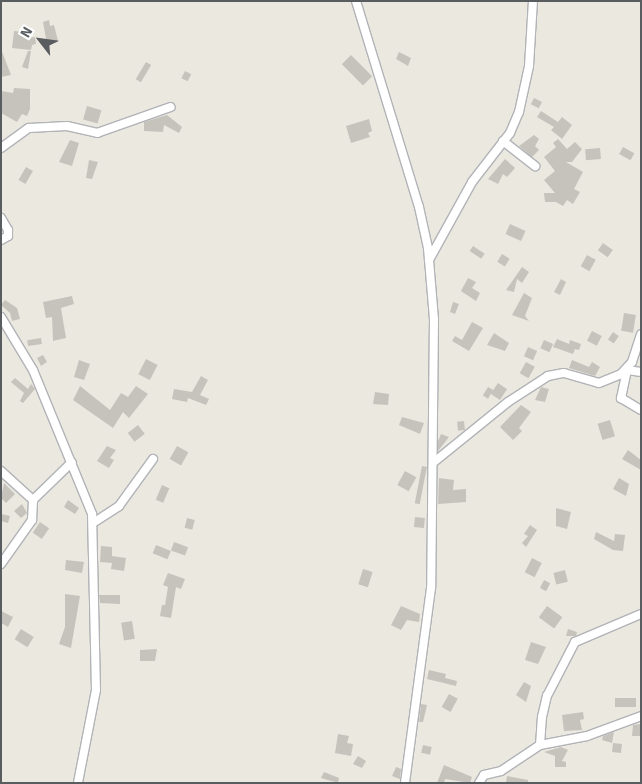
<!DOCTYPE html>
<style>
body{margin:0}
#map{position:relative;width:642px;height:784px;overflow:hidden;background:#ebe8e0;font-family:Signika,sans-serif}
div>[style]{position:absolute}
.building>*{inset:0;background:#c6c3bd;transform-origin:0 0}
.roads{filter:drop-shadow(1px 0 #b1b3b7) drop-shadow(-1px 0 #b1b3b7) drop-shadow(0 1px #b1b3b7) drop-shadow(0 -1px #b1b3b7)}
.minor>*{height:8px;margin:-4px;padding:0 4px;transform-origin:4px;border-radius:4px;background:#fff}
span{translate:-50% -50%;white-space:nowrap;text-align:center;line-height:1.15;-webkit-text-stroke:4px #fff;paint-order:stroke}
.frame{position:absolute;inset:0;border:2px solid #595d60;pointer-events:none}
.north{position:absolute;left:15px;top:15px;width:50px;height:50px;-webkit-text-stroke:4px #fff;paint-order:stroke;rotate:300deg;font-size:14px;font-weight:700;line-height:20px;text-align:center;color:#595d60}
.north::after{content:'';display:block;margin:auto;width:18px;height:22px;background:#595d60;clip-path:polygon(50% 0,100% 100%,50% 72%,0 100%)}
</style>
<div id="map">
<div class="building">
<div style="clip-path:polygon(49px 20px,50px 26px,54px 25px,58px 41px,47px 44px,43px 22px)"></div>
<div style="clip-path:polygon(14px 31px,25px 32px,24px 38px,35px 37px,36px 44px,32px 45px,31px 50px,12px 48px)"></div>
<div style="clip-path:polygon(1px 49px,11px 75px,1px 77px)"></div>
<div style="clip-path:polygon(28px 51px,31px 51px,28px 69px,22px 67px)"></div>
<div style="clip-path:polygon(399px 52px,411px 58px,408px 66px,396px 59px)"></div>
<div style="left:351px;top:55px;width:30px;height:13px;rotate:45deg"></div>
<div style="left:146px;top:62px;width:6px;height:20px;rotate:31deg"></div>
<div style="left:185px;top:71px;width:7px;height:8px;rotate:27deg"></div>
<div style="clip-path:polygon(14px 88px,30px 89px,30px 109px,27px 116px,22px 114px,17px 122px,1px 113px,1px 91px,13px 93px)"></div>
<div style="left:534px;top:98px;width:9px;height:7px;rotate:27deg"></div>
<div style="left:87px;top:106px;width:15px;height:14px;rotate:16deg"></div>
<div style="clip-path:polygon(541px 111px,558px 122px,562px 117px,572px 125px,562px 139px,551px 130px,554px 127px,537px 117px)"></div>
<div style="clip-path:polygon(167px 115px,182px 127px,179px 133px,164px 125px,163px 132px,144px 131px,144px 122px)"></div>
<div style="clip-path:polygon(369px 119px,372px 131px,368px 133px,370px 137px,351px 143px,346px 126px)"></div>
<div style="clip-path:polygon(534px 135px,539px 139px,535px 146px,539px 150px,532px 157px,519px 146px)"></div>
<div style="clip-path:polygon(558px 139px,567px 149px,575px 142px,582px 149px,572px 162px,566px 162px,583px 172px,574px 189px,580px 192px,573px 204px,567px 200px,563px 206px,556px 202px,545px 202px,544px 193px,555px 193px,544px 180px,555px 171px,544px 157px,556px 147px,553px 143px)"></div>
<div style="clip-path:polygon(70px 140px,79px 143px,72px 166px,59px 162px)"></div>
<div style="left:623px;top:147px;width:13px;height:8px;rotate:29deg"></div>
<div style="left:600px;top:148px;width:11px;height:15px;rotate:85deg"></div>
<div style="clip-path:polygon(505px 159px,515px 168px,507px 177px,503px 174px,498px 184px,488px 179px)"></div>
<div style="clip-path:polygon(89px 160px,98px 162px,92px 179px,86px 178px)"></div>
<div style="left:26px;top:167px;width:8px;height:15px;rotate:30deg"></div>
<div style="left:510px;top:224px;width:17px;height:11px;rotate:24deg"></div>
<div style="left:603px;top:243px;width:12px;height:9px;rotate:35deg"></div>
<div style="left:473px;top:246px;width:14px;height:6px;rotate:34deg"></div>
<div style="left:502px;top:254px;width:9px;height:9px;rotate:32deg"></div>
<div style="left:587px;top:255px;width:10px;height:13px;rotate:29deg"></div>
<div style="clip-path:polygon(522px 267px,529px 272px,522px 283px,517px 279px,514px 292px,506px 290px)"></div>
<div style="clip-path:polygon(468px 278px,476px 282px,472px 288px,480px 293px,476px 301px,461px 291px)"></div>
<div style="clip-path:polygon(561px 279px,566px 282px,560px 295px,554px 292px)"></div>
<div style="clip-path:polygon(524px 293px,532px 298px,525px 316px,529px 321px,512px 315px)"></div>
<div style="clip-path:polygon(72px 296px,74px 304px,61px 308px,66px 338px,53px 341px,52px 317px,46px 318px,43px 302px)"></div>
<div style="clip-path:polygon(5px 300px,17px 308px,20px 319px,12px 321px,10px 313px,1px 305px)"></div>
<div style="clip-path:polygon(453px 302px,459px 304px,455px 314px,450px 312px)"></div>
<div style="left:624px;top:313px;width:12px;height:18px;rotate:9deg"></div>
<div style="clip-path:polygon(472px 322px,483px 328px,469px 351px,452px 341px,455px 336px,462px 340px)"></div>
<div style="left:592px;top:331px;width:11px;height:11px;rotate:27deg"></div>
<div style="left:613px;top:332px;width:7px;height:9px;rotate:34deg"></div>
<div style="clip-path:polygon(494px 333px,509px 343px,505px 351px,487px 345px)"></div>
<div style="left:41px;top:338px;width:6px;height:14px;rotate:81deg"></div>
<div style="clip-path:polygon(557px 339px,569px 344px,570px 340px,581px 344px,579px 350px,575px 349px,573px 354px,553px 347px)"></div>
<div style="left:544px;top:340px;width:10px;height:9px;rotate:24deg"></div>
<div style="left:528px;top:347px;width:10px;height:10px;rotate:24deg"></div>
<div style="clip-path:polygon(43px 355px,47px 362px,41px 366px,37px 358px)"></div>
<div style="left:146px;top:359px;width:13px;height:17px;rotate:27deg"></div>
<div style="clip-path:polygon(79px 360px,90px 364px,84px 380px,74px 377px)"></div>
<div style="clip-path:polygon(572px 360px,589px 367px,592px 362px,600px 367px,595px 376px,569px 368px)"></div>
<div style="left:526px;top:362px;width:10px;height:13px;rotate:29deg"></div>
<div style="clip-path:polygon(201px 376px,208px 380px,200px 395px,209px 399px,206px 405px,188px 398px,187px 402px,172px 399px,174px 389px,192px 392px)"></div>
<div style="clip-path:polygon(15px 378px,28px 389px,31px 384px,35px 389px,23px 403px,20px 401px,24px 393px,11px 382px)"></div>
<div style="left:498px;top:383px;width:11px;height:13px;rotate:34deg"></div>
<div style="clip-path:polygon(80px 386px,110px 410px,121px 393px,128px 397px,136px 386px,148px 394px,129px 418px,123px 412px,113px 428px,73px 400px)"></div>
<div style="left:488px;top:387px;width:6px;height:10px;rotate:31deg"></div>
<div style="clip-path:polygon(541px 387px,549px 389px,545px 402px,535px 400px)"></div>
<div style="clip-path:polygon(375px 392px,389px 394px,388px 405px,373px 404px)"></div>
<div style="clip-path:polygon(521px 405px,531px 412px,519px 428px,522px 431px,513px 440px,500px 427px)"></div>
<div style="clip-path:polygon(402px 417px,424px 423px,420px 434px,399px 425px)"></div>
<div style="left:610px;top:420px;width:17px;height:13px;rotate:73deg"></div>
<div style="left:464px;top:421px;width:9px;height:7px;rotate:84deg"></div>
<div style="left:138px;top:425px;width:11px;height:13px;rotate:52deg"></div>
<div style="clip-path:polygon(441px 434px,449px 437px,438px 451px,438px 441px)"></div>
<div style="clip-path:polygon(107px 446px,116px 450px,110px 458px,114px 460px,109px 468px,97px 461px)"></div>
<div style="left:177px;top:446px;width:13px;height:15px;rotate:29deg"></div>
<div style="clip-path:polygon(628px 450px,641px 460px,641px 470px,622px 459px)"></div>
<div style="left:422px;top:466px;width:5px;height:38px;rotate:11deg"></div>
<div style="left:405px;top:471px;width:13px;height:16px;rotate:29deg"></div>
<div style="clip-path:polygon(439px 478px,454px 480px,453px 490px,466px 489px,466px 502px,438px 504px)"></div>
<div style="clip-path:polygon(619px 478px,629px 484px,626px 496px,613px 489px)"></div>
<div style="clip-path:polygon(4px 483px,15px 494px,6px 503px,1px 498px)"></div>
<div style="left:162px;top:485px;width:8px;height:16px;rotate:23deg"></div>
<div style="clip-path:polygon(68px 500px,79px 508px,75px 514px,64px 507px)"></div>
<div style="clip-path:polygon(22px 504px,27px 513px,21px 518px,14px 511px)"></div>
<div style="clip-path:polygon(556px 508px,571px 512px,567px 529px,556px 526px)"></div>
<div style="clip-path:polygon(1px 514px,10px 516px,8px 523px,1px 521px)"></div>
<div style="left:415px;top:517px;width:10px;height:10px;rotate:6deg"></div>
<div style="left:187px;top:518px;width:8px;height:10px;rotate:14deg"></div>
<div style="left:40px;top:522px;width:11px;height:13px;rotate:34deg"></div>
<div style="clip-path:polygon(530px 525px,537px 530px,526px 547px,522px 543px,528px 536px,524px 534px)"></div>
<div style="clip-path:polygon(596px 532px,614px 541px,615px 534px,625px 535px,623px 551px,613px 550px,594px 539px)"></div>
<div style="left:174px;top:542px;width:15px;height:9px;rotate:20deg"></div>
<div style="left:156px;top:545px;width:16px;height:9px;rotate:22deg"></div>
<div style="clip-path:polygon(101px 546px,112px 547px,112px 556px,126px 558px,124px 571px,111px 569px,112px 563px,100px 562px)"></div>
<div style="left:532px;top:558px;width:11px;height:16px;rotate:27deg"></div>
<div style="clip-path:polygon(66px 560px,84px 562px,82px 573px,65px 570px)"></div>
<div style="left:363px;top:569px;width:10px;height:16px;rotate:17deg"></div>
<div style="left:565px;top:570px;width:12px;height:12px;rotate:76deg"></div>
<div style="clip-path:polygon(168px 573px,185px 579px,181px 589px,176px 587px,171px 618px,160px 616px,162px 605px,165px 605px,168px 587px,163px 585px)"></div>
<div style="left:544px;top:580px;width:7px;height:9px;rotate:27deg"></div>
<div style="clip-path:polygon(65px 594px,80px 596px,71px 648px,59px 644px,65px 627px)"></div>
<div style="clip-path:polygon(99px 595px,120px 595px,120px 604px,100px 603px)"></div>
<div style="clip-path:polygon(401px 606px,420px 614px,419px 622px,407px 620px,401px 630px,391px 625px)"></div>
<div style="left:547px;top:606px;width:19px;height:14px;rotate:36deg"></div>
<div style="clip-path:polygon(1px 611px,13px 617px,8px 627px,1px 623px)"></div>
<div style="left:132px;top:621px;width:18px;height:11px;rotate:81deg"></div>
<div style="left:21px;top:629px;width:15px;height:12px;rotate:32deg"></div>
<div style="clip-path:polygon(568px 629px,577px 632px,576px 636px,566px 636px)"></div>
<div style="clip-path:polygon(531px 642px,546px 647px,538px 664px,525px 660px)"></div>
<div style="clip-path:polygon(157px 649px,155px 661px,140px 661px,140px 650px)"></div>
<div style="clip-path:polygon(429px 670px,446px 674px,445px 678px,457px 681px,456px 686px,427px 679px)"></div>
<div style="clip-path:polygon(524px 682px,531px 686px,526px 702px,516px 695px)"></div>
<div style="left:449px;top:694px;width:10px;height:15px;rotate:29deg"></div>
<div style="left:615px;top:698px;width:21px;height:9px"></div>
<div style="clip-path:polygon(421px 704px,427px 705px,423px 722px,419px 722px)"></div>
<div style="clip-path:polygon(583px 712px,584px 719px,580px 720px,582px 730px,564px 731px,562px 715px)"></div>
<div style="clip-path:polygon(641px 724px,641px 736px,632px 736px,633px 725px)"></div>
<div style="clip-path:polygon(614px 732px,612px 743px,602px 740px,603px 736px)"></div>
<div style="clip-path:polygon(338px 734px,349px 736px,347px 743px,353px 744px,351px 756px,335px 753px)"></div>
<div style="left:613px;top:743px;width:9px;height:9px;rotate:6deg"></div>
<div style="left:423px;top:745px;width:9px;height:8px;rotate:13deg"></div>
<div style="clip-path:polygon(561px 747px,568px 750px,562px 761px,566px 762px,566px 767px,555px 767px,555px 756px,544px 752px)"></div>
<div style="clip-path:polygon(358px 756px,366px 761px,362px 768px,353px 764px)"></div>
<div style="clip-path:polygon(444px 765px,472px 777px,470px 783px,445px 779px,444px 783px,437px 783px)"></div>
<div style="clip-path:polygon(396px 767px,401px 769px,400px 779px,392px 776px)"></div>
<div style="clip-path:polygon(324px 772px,339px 778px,338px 783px,321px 778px)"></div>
<div style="clip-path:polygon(507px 776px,528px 780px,528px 783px,506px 783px)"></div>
</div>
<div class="roads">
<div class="minor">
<div style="left:356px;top:1px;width:215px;rotate:73deg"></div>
<div style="left:419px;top:207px;width:42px;rotate:77.6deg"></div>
<div style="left:428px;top:248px;width:71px;rotate:85.2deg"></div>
<div style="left:434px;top:319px;width:269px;rotate:90.6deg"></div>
<div style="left:431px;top:588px;width:197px;rotate:97.6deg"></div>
<div style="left:503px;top:141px;width:41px;rotate:38deg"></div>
<div style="left:1px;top:148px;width:34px;rotate:-36deg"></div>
<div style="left:29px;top:128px;width:38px;rotate:-3deg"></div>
<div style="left:67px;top:126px;width:31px;rotate:13deg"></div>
<div style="left:97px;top:133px;width:78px;rotate:-19.4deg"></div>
<div style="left:1px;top:218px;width:14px;rotate:60deg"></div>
<div style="left:8px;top:230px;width:6px;rotate:90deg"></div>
<div style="left:8px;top:236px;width:8px;rotate:150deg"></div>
<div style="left:429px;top:260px;width:89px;rotate:-61.1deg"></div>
<div style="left:472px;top:182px;width:62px;rotate:-52.2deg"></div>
<div style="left:510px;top:133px;width:23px;rotate:-67deg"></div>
<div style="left:519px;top:112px;width:47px;rotate:-77.7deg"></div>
<div style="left:529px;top:66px;width:65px;rotate:-86.5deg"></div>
<div style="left:1px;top:317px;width:62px;rotate:58.9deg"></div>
<div style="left:33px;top:370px;width:156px;rotate:67.7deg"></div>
<div style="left:92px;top:514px;width:176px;rotate:88.7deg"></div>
<div style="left:96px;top:690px;width:95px;rotate:101deg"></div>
<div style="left:641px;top:372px;width:14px;rotate:-172deg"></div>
<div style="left:627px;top:370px;width:29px;rotate:102deg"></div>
<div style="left:621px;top:398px;width:23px;rotate:31deg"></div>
<div style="left:434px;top:462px;width:95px;rotate:-39deg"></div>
<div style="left:508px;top:402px;width:48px;rotate:-33deg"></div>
<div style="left:548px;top:376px;width:16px;rotate:-11deg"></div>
<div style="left:564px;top:373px;width:36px;rotate:16deg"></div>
<div style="left:599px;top:383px;width:24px;rotate:-22deg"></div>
<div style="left:621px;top:374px;width:16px;rotate:-47deg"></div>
<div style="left:632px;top:362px;width:29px;rotate:-72deg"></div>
<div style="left:1px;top:471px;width:43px;rotate:42.2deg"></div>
<div style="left:93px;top:523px;width:31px;rotate:-33deg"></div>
<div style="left:119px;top:506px;width:58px;rotate:-54.1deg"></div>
<div style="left:1px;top:564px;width:54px;rotate:-54.8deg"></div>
<div style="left:32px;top:520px;width:20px;rotate:-87deg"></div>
<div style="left:33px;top:500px;width:54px;rotate:-44.3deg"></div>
<div style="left:540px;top:745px;width:28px;rotate:-86deg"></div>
<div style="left:542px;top:717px;width:22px;rotate:-77deg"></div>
<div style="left:547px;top:696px;width:61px;rotate:-62.6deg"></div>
<div style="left:575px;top:642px;width:72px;rotate:-23deg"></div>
<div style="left:479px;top:783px;width:9px;rotate:-58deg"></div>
<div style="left:484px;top:775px;width:17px;rotate:-13deg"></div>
<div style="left:501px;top:771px;width:47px;rotate:-33.7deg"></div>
<div style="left:540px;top:745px;width:48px;rotate:-10.8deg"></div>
<div style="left:587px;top:736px;width:58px;rotate:-20.3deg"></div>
</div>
</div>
<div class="frame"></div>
<div class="north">N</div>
</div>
